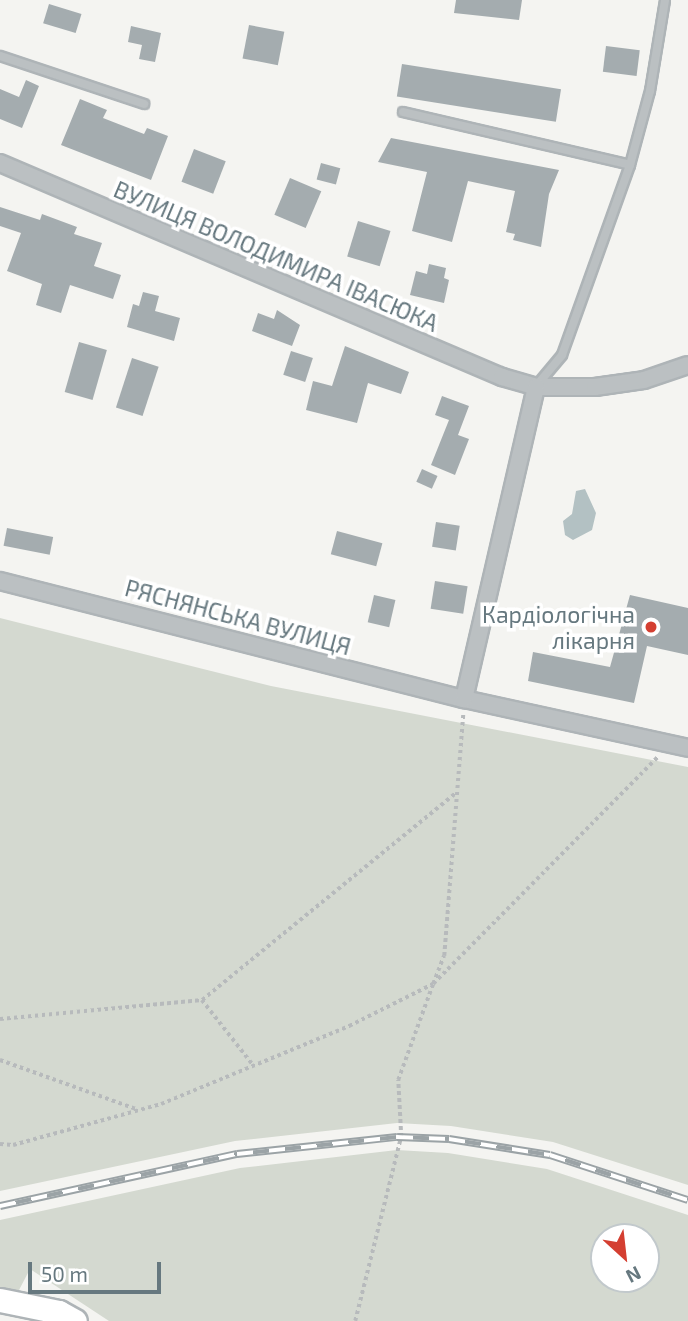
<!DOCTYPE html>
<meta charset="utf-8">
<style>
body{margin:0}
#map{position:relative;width:688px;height:1321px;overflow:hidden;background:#f4f4f1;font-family:"Exo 2",sans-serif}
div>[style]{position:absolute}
.green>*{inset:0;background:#d4d9d0}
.water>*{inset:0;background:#b3c1c3}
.building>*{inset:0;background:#a4acaf;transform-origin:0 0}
.path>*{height:3.5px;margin-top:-1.75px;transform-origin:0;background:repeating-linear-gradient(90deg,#b7babc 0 3.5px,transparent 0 7px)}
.roads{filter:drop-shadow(2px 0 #aeb4b7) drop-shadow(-2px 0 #aeb4b7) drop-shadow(0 2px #aeb4b7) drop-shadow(0 -2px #aeb4b7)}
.service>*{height:8px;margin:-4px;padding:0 4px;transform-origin:4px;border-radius:4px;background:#bbc0c2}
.minor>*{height:16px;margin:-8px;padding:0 8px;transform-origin:8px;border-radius:8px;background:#bbc0c2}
.secondary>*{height:23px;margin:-11.5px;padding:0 11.5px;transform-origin:11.5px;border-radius:11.5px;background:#fff}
.rail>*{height:8px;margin-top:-4px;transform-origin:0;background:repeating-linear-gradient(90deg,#fff 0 16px,#9ba3a6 0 32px);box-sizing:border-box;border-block:2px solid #9ba3a6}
.dots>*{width:19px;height:19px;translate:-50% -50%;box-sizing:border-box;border:4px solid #fff;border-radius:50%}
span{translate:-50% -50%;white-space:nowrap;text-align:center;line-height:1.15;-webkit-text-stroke:7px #fff;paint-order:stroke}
.street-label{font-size:23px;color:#66787f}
.poi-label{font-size:23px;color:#66787f}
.right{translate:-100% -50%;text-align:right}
.north{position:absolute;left:590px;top:1223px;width:70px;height:70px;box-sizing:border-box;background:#fff;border:2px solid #c2c9cc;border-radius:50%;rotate:153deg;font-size:19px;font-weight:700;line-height:28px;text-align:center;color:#66787f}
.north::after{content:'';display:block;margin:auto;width:24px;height:32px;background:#d43f31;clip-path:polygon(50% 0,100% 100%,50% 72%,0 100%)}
.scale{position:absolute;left:28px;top:1262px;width:133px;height:32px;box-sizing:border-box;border:4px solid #66787f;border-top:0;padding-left:9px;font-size:21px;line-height:24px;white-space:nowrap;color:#66787f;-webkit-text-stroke:5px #fff;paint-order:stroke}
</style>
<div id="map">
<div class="green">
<div style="clip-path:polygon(0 618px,271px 686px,688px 767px,688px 1185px,553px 1142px,451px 1126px,397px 1123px,235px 1141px,0 1191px)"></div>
<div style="clip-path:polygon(evenodd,397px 1150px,448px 1153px,547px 1169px,688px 1215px,688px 1321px,109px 1321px,30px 1269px,18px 1292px,0 1293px,0 1220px,240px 1168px,397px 1150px,604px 1237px,646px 1237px,646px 1279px,604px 1279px,604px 1237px)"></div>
</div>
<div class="water">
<div style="clip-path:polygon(585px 489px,596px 513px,592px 530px,573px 540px,565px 535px,563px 521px,572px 514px,576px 491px)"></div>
</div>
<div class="building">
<div style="clip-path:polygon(456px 0,522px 0,519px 20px,454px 13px)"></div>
<div style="left:49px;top:4px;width:34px;height:20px;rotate:17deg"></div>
<div style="left:249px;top:25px;width:36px;height:34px;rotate:11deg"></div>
<div style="clip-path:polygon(131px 26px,161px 33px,155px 62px,139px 59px,142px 45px,128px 42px)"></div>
<div style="left:606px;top:46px;width:34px;height:26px;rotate:7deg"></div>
<div style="left:402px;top:64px;width:161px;height:33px;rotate:9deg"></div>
<div style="clip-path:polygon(26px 80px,39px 86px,22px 128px,0 119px,0 89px,19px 97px)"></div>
<div style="clip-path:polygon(80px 99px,107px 110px,103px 118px,144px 134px,147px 128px,168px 136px,151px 180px,61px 145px)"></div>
<div style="clip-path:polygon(391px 138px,559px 170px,549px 194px,541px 247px,513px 240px,515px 234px,506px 232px,515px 191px,468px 181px,452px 242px,412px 231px,427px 172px,378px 162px)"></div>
<div style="left:194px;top:149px;width:34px;height:35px;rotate:21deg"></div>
<div style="left:321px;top:163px;width:20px;height:17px;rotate:15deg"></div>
<div style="left:290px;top:178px;width:34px;height:40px;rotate:23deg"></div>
<div style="clip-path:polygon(0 207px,40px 220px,42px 214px,77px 227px,74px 234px,102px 243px,94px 266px,121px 275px,113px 299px,70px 285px,61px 313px,36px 305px,42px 284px,7px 271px,21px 233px,0 226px)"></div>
<div style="left:358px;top:221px;width:34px;height:37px;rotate:17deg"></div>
<div style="clip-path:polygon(429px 264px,446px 268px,444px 278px,449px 280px,444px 303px,410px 295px,416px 271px,427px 274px)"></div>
<div style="clip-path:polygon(143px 292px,159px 296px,155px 311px,180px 318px,174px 341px,127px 327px,133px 304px,139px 306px)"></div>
<div style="clip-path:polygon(277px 310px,300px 325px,292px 346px,252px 331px,258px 313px,274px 319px)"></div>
<div style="left:79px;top:342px;width:29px;height:52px;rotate:16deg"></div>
<div style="clip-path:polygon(345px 346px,409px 372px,401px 394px,368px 383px,357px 423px,306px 410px,313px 381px,332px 386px)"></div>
<div style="left:291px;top:351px;width:23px;height:25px;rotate:18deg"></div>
<div style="left:132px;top:358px;width:28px;height:52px;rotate:18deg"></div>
<div style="clip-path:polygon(442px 396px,469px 406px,458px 435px,469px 439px,455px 475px,431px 465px,449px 420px,435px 415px)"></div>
<div style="left:422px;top:469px;width:17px;height:14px;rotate:24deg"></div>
<div style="left:436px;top:522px;width:24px;height:25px;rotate:9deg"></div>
<div style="left:7px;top:528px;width:47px;height:18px;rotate:11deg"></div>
<div style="left:337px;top:531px;width:47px;height:24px;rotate:15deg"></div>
<div style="left:435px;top:581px;width:33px;height:28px;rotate:9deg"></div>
<div style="left:374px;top:595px;width:22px;height:28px;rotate:13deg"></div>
<div style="clip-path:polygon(630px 595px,688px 608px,688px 655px,647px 646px,634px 703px,528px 681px,533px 652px,610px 667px)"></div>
</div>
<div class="path">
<div style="left:202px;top:1000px;width:84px;rotate:51.8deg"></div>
<div style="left:0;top:1019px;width:203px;rotate:-5.4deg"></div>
<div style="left:202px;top:1000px;width:328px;rotate:-39.2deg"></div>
<div style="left:0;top:1060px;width:145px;rotate:19.8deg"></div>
<div style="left:0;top:1144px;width:13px;rotate:4deg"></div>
<div style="left:13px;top:1145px;width:154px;rotate:-15.5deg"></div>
<div style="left:161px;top:1104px;width:204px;rotate:-22.5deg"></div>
<div style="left:349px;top:1026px;width:94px;rotate:-26.6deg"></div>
<div style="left:433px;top:984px;width:30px;rotate:-69deg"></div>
<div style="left:444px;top:956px;width:242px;rotate:-85.5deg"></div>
<div style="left:355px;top:1321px;width:190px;rotate:-76deg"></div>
<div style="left:401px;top:1137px;width:57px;rotate:-93deg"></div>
<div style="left:398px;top:1080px;width:102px;rotate:-70deg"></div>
<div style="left:433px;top:984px;width:321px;rotate:-45.3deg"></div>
</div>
<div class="roads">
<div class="service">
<div style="left:0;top:56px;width:152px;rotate:18.4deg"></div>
<div style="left:403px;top:112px;width:233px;rotate:13.1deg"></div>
<div style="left:537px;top:385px;width:39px;rotate:-50deg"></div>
<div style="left:562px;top:355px;width:202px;rotate:-70.3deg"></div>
<div style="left:630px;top:165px;width:77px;rotate:-74.9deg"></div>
<div style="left:650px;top:91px;width:92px;rotate:-80.6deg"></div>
</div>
<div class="minor">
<div style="left:0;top:163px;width:546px;rotate:23.09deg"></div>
<div style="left:502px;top:377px;width:35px;rotate:16deg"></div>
<div style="left:536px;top:387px;width:59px"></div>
<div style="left:595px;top:387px;width:49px;rotate:-8.1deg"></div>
<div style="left:644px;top:380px;width:46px;rotate:-18.8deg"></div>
<div style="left:0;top:581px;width:479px;rotate:14.3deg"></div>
<div style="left:464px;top:699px;width:229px;rotate:12.3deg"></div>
<div style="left:464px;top:699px;width:320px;rotate:-77deg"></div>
</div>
<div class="secondary">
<div style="left:0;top:1300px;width:60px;rotate:11.5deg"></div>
<div style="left:59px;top:1312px;width:18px;rotate:29deg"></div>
</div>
</div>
<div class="rail">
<div style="left:0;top:1206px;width:243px;rotate:-12.4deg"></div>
<div style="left:237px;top:1154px;width:161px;rotate:-6.1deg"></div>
<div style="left:397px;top:1137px;width:52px;rotate:2.2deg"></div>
<div style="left:449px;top:1139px;width:102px;rotate:9deg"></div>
<div style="left:550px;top:1155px;width:145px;rotate:18.1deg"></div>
</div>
<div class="dots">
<div style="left:651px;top:627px;background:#d43f31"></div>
</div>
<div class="street-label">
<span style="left:276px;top:256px;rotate:23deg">ВУЛИЦЯ ВОЛОДИМИРА ІВАСЮКА</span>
<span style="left:238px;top:617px;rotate:15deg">РЯСНЯНСЬКА ВУЛИЦЯ</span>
</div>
<div class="poi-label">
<span class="right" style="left:635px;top:627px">Кардіологічна<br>лікарня</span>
</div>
<div class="north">N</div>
<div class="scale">50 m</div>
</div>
